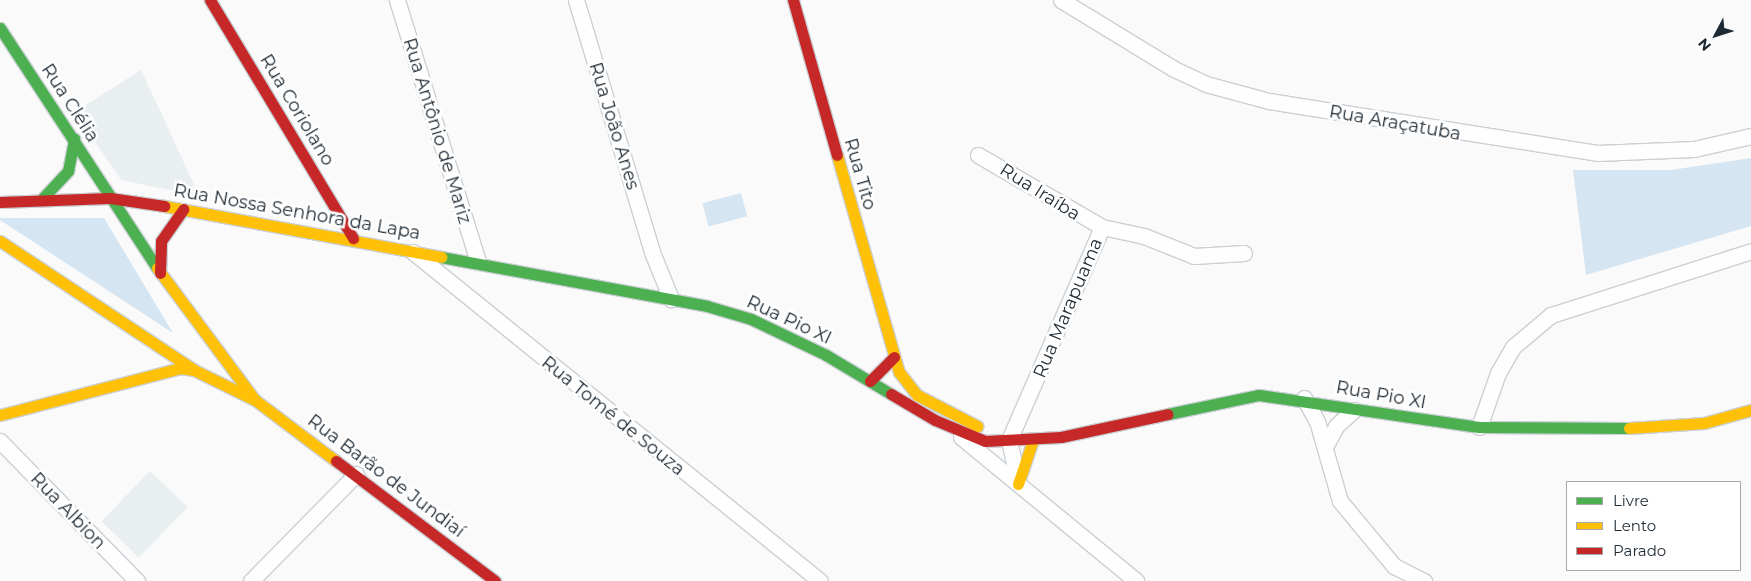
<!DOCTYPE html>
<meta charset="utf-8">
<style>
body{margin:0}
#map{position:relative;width:1751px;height:581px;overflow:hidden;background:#fafafa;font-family:Montserrat,sans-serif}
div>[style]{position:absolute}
.built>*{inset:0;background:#e9eef1;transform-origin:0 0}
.green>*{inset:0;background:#d6e5f2;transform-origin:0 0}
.roads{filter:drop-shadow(1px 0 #cad0d5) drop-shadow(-1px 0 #cad0d5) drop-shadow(0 1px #cad0d5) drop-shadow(0 -1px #cad0d5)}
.street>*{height:15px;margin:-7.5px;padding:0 7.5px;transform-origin:7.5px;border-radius:7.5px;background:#fefefe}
.fast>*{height:11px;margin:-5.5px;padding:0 5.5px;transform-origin:5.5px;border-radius:5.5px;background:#4caf50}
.slow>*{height:11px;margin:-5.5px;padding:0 5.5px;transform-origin:5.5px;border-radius:5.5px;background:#ffc107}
.jam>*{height:11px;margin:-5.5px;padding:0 5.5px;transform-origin:5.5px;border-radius:5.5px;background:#c62828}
span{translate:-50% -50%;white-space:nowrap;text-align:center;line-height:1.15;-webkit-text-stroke:5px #fff;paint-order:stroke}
.street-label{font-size:18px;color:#1d2933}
.legend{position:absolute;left:1566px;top:481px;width:175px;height:90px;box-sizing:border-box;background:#fff;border:1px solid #a5a9ad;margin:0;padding:6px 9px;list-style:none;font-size:15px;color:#1d2933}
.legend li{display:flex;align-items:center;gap:10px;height:25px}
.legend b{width:25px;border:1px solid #a5a9ad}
.north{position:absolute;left:1691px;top:10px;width:50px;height:50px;-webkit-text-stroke:4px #fff;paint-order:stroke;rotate:230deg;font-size:14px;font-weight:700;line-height:20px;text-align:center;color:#1d2933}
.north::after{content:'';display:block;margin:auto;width:18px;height:22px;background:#1d2933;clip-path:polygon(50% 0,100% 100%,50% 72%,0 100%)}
</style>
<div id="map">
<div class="built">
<div style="clip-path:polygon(141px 70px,170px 132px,199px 196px,121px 180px,75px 112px)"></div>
<div style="left:150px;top:471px;width:52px;height:70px;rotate:44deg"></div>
</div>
<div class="green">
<div style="clip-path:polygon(1751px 158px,1751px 226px,1586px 275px,1573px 170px,1671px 170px)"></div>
<div style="left:741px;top:193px;width:24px;height:40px;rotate:75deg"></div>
<div style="clip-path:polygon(0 218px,104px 218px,173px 333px,0 220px)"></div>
</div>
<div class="roads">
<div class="street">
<div style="left:397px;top:0;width:274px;rotate:72.8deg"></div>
<div style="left:576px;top:0;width:263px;rotate:73.2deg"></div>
<div style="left:652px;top:252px;width:51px;rotate:68deg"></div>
<div style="left:1061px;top:0;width:132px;rotate:31.4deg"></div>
<div style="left:1174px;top:69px;width:35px;rotate:25deg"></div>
<div style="left:1206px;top:84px;width:65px;rotate:15.1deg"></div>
<div style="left:1269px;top:101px;width:332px;rotate:9deg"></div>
<div style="left:1597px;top:153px;width:97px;rotate:-2.4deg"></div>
<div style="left:1694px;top:149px;width:58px;rotate:-12.8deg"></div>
<div style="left:978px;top:155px;width:143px;rotate:30.1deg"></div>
<div style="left:1102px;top:227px;width:43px;rotate:12.1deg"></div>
<div style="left:1144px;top:236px;width:54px;rotate:21.8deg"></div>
<div style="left:1194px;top:256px;width:50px;rotate:-3.4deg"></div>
<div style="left:413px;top:252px;width:523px;rotate:38.95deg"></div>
<div style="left:1304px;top:398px;width:26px;rotate:61deg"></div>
<div style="left:1317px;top:421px;width:83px;rotate:74deg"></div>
<div style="left:1340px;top:501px;width:85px;rotate:50.3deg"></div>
<div style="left:1394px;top:566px;width:34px;rotate:27deg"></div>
<div style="left:1479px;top:427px;width:57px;rotate:-70.6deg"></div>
<div style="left:1498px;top:373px;width:30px;rotate:-60deg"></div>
<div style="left:1513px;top:347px;width:50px;rotate:-40.1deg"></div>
<div style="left:1551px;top:315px;width:210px;rotate:-17.7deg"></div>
<div style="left:961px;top:437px;width:227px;rotate:39.4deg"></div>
<div style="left:0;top:441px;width:196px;rotate:45.6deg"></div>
<div style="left:1325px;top:447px;width:24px;rotate:-62deg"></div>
<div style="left:1336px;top:426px;width:24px;rotate:-42deg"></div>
<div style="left:1018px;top:482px;width:43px;rotate:-102.1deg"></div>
<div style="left:1009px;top:440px;width:232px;rotate:-66.4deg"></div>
<div style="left:251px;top:581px;width:150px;rotate:-45.5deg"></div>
</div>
<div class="fast">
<div style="left:0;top:28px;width:287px;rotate:56.8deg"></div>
<div style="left:41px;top:200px;width:40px;rotate:-47deg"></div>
<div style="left:68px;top:171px;width:33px;rotate:-79deg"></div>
<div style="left:441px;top:257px;width:270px;rotate:10.4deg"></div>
<div style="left:707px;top:306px;width:46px;rotate:16.5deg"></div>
<div style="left:751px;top:319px;width:83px;rotate:25.6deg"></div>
<div style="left:826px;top:355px;width:76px;rotate:31deg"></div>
<div style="left:1168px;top:414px;width:93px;rotate:-11.8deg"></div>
<div style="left:1259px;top:395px;width:222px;rotate:8.3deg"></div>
<div style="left:1479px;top:427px;width:150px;rotate:0.4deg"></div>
</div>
<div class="slow">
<div style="left:837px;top:155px;width:226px;rotate:74.1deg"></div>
<div style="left:899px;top:372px;width:29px;rotate:52deg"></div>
<div style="left:917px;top:395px;width:68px;rotate:27.3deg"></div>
<div style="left:164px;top:206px;width:282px;rotate:10.4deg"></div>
<div style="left:0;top:241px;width:233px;rotate:33.6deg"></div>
<div style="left:194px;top:370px;width:68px;rotate:26.2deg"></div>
<div style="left:157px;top:268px;width:164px;rotate:53.4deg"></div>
<div style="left:255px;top:400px;width:101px;rotate:37deg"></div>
<div style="left:0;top:415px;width:186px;rotate:-14.6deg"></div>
<div style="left:180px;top:368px;width:14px;rotate:8deg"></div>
<div style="left:1629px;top:428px;width:75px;rotate:-3.8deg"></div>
<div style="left:1704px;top:423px;width:49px;rotate:-15.5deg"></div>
<div style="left:1018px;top:484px;width:46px;rotate:-71.2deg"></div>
</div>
<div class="jam">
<div style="left:210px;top:0;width:278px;rotate:59deg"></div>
<div style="left:793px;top:0;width:161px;rotate:74.2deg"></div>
<div style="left:0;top:202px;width:110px;rotate:-2.1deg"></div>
<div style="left:110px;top:198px;width:55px;rotate:8.4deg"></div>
<div style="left:160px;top:273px;width:32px;rotate:-88deg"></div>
<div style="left:161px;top:241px;width:39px;rotate:-55deg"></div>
<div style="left:870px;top:381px;width:34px;rotate:-45deg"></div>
<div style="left:891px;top:394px;width:51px;rotate:30.6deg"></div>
<div style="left:935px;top:420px;width:54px;rotate:22.8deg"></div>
<div style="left:985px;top:441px;width:76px;rotate:-3deg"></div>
<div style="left:1061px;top:437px;width:109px;rotate:-12.1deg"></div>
<div style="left:336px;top:461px;width:199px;rotate:37deg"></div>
</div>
</div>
<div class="street-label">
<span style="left:70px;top:103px;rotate:57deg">Rua Clélia</span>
<span style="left:297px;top:110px;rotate:59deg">Rua Coriolano</span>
<span style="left:1395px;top:123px;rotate:10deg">Rua Araçatuba</span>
<span style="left:614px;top:126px;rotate:73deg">Rua João Anes</span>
<span style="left:437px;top:131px;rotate:73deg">Rua Antônio de Mariz</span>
<span style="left:860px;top:174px;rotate:74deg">Rua Tito</span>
<span style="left:1040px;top:192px;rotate:32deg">Rua Iraíba</span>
<span style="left:297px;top:212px;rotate:10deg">Rua Nossa Senhora da Lapa</span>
<span style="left:1068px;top:308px;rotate:-67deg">Rua Marapuama</span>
<span style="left:789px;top:320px;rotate:25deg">Rua Pio XI</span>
<span style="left:1381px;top:395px;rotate:10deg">Rua Pio XI</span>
<span style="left:613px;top:416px;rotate:39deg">Rua Tomé de Souza</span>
<span style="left:386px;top:476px;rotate:37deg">Rua Barão de Jundiaí</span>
<span style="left:68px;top:511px;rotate:46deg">Rua Albion</span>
</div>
<ul class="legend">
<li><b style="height:6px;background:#4caf50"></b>Livre</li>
<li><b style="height:6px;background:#ffc107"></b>Lento</li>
<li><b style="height:6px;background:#c62828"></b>Parado</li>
</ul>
<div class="north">N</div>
</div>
